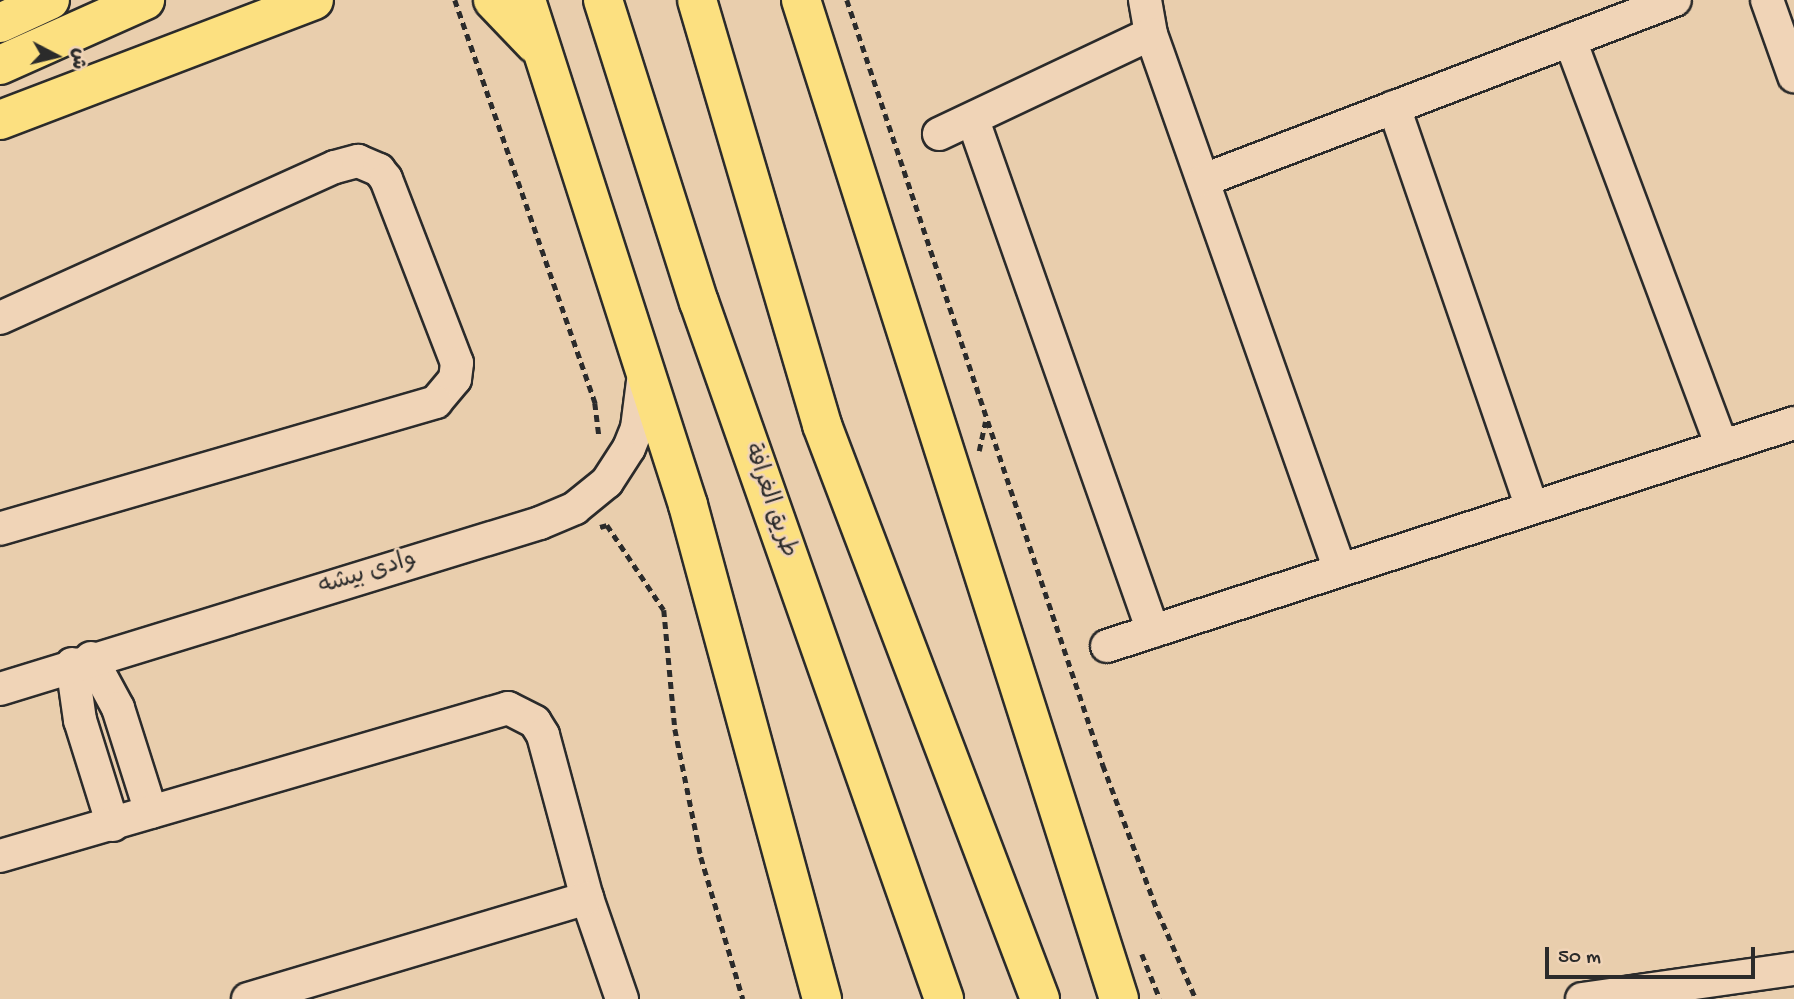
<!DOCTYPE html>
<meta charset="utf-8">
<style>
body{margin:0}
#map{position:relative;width:1794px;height:999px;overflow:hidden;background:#e9cead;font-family:"Gochi Hand","Playpen Sans Arabic",sans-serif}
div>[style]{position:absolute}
.path>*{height:4.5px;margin-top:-2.25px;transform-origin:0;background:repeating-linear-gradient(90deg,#2b2b2b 0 7px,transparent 0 12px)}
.roads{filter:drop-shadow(2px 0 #2b2b2b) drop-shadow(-2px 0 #2b2b2b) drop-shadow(0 2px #2b2b2b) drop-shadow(0 -2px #2b2b2b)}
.minor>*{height:32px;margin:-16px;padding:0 16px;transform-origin:16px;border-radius:16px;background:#f0d4b7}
.major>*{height:38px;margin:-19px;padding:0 19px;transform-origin:19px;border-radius:19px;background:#fce080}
.highway>*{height:38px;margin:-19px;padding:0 19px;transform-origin:19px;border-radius:19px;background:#fce080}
span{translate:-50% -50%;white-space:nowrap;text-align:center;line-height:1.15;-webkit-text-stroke:5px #f0d4b7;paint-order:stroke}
.street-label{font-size:24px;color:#2b2b2b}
.north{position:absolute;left:21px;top:21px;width:70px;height:70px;-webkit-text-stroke:5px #f0d4b7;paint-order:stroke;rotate:97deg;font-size:19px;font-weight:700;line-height:28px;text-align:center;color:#2b2b2b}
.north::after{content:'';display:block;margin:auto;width:24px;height:32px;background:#2b2b2b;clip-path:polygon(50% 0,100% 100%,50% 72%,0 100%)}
.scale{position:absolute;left:1545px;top:947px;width:210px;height:32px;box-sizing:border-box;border:4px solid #2b2b2b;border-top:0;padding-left:9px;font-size:21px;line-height:24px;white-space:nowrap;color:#2b2b2b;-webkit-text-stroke:5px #f0d4b7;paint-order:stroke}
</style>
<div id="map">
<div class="path">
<div style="left:455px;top:0;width:427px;rotate:70.8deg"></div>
<div style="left:595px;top:403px;width:34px;rotate:83deg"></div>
<div style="left:847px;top:0;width:807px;rotate:71.5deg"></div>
<div style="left:1103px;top:765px;width:157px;rotate:69.5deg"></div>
<div style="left:1158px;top:912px;width:95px;rotate:66.4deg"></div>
<div style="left:979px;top:451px;width:30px;rotate:-78deg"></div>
<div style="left:600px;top:527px;width:7px;rotate:-16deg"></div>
<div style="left:607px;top:525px;width:102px;rotate:56.2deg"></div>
<div style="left:664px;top:610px;width:120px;rotate:84.7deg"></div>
<div style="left:675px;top:729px;width:131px;rotate:78.5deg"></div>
<div style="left:701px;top:857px;width:148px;rotate:73.5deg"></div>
<div style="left:1142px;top:954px;width:48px;rotate:68.2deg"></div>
</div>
<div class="roads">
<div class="minor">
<div style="left:1145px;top:0;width:35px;rotate:80deg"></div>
<div style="left:1151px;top:34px;width:568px;rotate:70.58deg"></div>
<div style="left:1767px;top:0;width:81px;rotate:70.4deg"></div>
<div style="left:1570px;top:40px;width:434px;rotate:69.5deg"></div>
<div style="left:1394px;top:107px;width:423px;rotate:71deg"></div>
<div style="left:973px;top:120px;width:542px;rotate:70.6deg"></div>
<div style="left:939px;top:134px;width:234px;rotate:-25.3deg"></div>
<div style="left:1204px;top:180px;width:504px;rotate:-20.92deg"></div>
<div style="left:0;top:318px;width:367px;rotate:-24.3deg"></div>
<div style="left:335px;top:167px;width:24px;rotate:-15deg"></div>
<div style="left:358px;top:161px;width:23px;rotate:23deg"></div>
<div style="left:379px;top:170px;width:11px;rotate:52deg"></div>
<div style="left:386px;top:179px;width:197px;rotate:68.9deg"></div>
<div style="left:457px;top:363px;width:16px;rotate:97deg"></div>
<div style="left:455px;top:379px;width:30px;rotate:130deg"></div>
<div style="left:436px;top:402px;width:454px;rotate:163.8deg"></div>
<div style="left:1107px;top:646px;width:722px;rotate:-17.98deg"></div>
<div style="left:91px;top:658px;width:57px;rotate:61.6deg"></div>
<div style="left:118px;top:708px;width:109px;rotate:72.4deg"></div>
<div style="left:72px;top:664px;width:57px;rotate:81.9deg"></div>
<div style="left:80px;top:720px;width:110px;rotate:72.6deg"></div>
<div style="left:0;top:689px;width:565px;rotate:-17.09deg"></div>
<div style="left:540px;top:523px;width:38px;rotate:-23deg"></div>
<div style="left:575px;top:508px;width:41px;rotate:-39.1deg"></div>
<div style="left:607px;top:482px;width:40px;rotate:-57.1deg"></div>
<div style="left:629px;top:448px;width:22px;rotate:-68deg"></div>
<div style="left:637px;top:428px;width:55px;rotate:-82.7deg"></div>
<div style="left:0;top:856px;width:529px;rotate:-16.24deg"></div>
<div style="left:508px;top:708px;width:30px;rotate:27deg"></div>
<div style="left:535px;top:722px;width:15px;rotate:58deg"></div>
<div style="left:543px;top:735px;width:169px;rotate:74.9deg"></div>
<div style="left:587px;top:898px;width:107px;rotate:70.9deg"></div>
<div style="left:248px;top:999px;width:354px;rotate:-16.6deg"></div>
<div style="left:1582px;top:999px;width:214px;rotate:-8.1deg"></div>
</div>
<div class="major">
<div style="left:0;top:23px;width:55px;rotate:-24.7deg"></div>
<div style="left:0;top:65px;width:159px;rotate:-24.1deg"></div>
<div style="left:0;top:120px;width:336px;rotate:-20.9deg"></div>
</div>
<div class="highway">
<div style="left:493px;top:0;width:61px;rotate:46.3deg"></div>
<div style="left:526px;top:0;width:530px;rotate:72.21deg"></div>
<div style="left:688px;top:505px;width:512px;rotate:74.82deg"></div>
<div style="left:603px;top:0;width:317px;rotate:72.4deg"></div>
<div style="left:699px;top:302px;width:739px;rotate:70.63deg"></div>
<div style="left:697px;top:0;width:443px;rotate:73.6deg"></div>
<div style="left:822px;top:425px;width:614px;rotate:69.2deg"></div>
<div style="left:801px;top:0;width:1048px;rotate:72.34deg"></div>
</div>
</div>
<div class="street-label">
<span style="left:769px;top:501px;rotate:71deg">طريق الغرافة</span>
<span style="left:368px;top:574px;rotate:-17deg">وادى بيشه</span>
</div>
<div class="north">ش</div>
<div class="scale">50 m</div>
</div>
